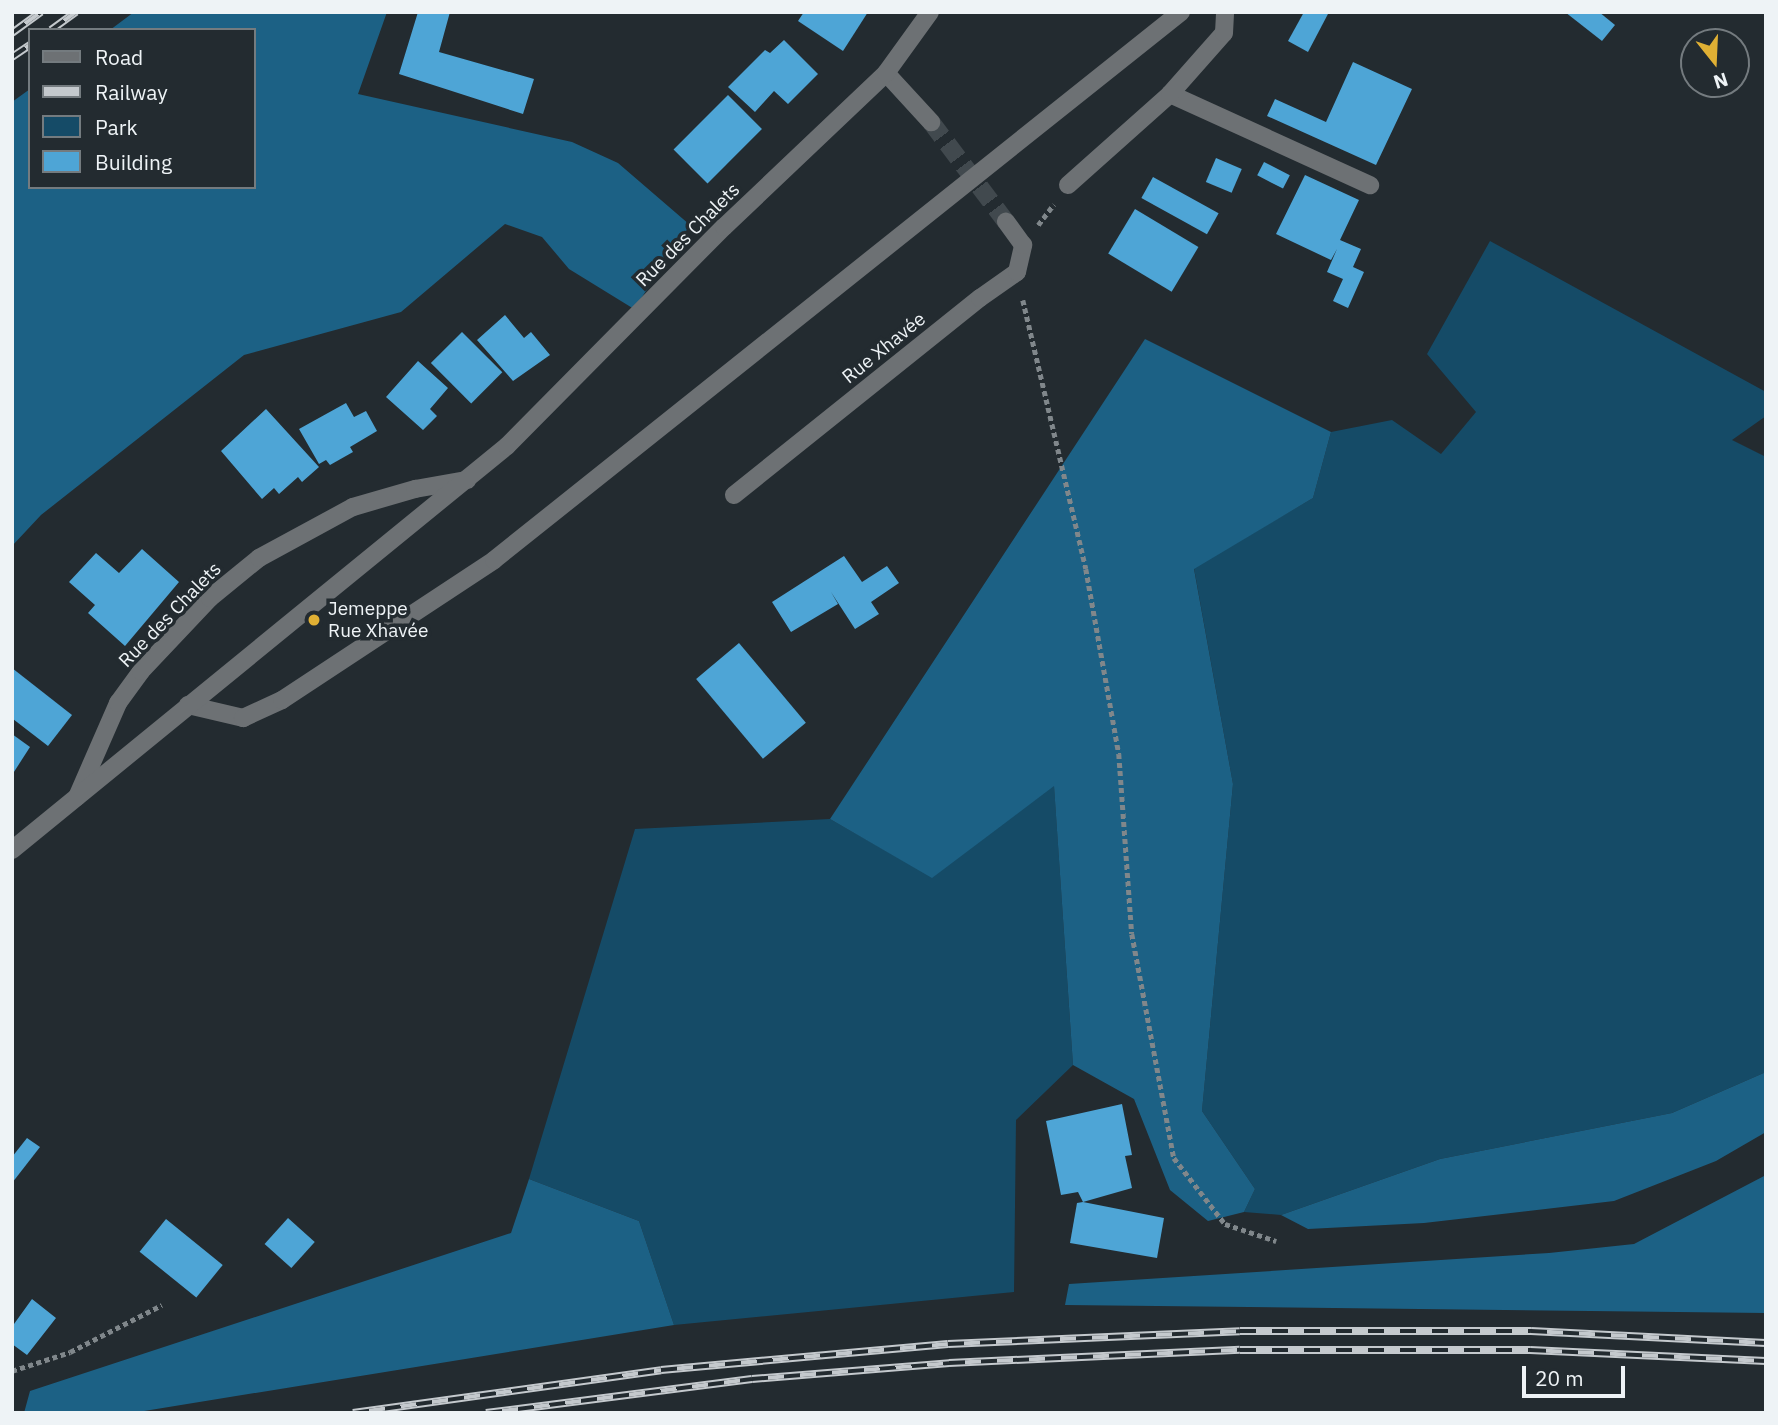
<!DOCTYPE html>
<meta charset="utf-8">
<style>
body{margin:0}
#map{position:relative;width:1778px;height:1425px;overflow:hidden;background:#232b30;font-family:"IBM Plex Sans",sans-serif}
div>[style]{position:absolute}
.green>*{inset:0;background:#154b67}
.forest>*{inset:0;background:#1c6185}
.building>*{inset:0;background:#4ea5d6;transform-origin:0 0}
.minor-tunnel>*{height:18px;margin-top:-9px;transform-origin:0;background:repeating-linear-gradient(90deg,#41494e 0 18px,transparent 0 27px)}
.path>*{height:4.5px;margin-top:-2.25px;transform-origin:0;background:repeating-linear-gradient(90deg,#80878b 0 5px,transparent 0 8.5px)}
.minor>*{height:18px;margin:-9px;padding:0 9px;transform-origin:9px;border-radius:9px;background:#6d7174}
.tertiary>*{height:18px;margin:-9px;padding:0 9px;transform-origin:9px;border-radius:9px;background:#6d7174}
.rail>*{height:8px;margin-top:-4px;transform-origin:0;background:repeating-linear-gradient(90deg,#232b30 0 16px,#c4c9cd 0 32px);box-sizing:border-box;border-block:2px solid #c4c9cd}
.dots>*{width:19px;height:19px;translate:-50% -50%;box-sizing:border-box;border:4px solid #232b30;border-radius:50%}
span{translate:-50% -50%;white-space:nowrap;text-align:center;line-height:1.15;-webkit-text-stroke:7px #232b30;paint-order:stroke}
.street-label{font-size:19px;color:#eef3f6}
.poi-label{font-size:19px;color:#eef3f6}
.left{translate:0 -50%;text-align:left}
.frame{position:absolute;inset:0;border:14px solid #eef3f6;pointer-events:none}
.legend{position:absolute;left:28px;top:28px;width:228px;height:161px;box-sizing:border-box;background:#232b30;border:2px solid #747b7f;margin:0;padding:9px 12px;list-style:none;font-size:21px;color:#eef3f6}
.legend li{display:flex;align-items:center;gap:14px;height:35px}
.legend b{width:35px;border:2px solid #747b7f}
.north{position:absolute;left:1680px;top:28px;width:70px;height:70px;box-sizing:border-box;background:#232b30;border:2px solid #747b7f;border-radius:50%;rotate:162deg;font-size:19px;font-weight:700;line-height:28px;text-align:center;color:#eef3f6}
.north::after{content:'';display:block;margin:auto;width:24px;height:32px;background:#e0b034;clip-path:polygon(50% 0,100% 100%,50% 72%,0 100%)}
.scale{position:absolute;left:1522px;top:1366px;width:103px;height:32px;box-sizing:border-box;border:4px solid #eef3f6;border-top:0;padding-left:9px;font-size:21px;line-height:24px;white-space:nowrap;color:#eef3f6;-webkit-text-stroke:5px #232b30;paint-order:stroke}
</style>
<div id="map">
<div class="green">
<div style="clip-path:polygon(1490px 241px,1766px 392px,1766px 416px,1732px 440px,1766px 457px,1766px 1072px,1672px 1113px,1440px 1159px,1281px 1215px,1244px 1212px,1255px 1189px,1202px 1111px,1233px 784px,1194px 568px,1313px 498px,1331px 432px,1392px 420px,1441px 454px,1476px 412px,1427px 354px)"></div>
<div style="clip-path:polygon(1054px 785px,1073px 1065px,1016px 1120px,1014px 1292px,674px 1325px,639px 1221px,529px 1179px,635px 829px,830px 819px,932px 877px)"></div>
</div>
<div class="forest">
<div style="clip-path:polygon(134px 12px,387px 12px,358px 94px,572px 142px,618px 163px,690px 225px,634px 309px,569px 269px,542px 237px,505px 224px,401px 312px,244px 355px,41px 515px,12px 546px,12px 102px,30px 89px,30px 187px,254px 187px,254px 30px,110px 30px)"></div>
<div style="clip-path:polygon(1145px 339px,1331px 432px,1313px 498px,1194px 569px,1233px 784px,1202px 1111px,1255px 1189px,1244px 1212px,1208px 1221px,1170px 1190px,1134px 1099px,1073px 1065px,1054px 786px,932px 878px,830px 819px)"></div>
<div style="clip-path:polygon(1766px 1072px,1766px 1132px,1716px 1161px,1614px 1201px,1424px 1223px,1308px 1229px,1281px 1215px,1440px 1159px,1672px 1113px)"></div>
<div style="clip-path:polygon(1766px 1175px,1766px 1313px,1065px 1305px,1069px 1284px,1549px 1253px,1634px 1244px)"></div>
<div style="clip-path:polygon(529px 1179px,639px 1221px,674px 1325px,132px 1413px,24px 1413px,30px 1391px,511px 1233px)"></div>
</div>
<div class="building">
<div style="clip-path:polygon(418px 12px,450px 12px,439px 52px,534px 79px,523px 114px,399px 74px)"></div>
<div style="clip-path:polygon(804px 12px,868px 12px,843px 51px,798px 21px)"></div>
<div style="clip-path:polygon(1304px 12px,1329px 12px,1308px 52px,1288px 41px)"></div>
<div style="clip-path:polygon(1565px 12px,1599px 12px,1615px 25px,1602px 41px)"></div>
<div style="clip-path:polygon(784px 40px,818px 74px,788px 104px,774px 91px,755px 112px,728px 87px,765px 50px,770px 53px)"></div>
<div style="clip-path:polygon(1353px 62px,1412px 89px,1376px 165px,1267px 116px,1275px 99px,1326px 122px)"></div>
<div style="left:728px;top:95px;width:48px;height:77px;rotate:45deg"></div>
<div style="left:1216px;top:158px;width:28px;height:26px;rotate:23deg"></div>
<div style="left:1264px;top:162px;width:29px;height:15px;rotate:27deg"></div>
<div style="clip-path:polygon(1305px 175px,1359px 200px,1340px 240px,1361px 249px,1353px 267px,1364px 272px,1348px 308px,1333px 301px,1343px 279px,1327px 272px,1337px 249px,1331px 260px,1276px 234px)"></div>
<div style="left:1153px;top:177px;width:75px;height:24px;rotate:29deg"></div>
<div style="left:1135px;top:209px;width:74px;height:52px;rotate:31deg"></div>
<div style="clip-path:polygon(505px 315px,524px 338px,531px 332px,550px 355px,513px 381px,477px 340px)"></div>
<div style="left:462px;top:332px;width:57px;height:44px;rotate:45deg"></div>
<div style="clip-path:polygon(418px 361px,448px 388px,430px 409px,437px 416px,423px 430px,386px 397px)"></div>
<div style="clip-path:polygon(346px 403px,354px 417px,366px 411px,377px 431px,350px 447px,353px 452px,330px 465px,326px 460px,319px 464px,299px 429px)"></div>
<div style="clip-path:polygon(266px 409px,319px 467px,302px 482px,298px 477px,279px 494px,274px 488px,262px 499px,221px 451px)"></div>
<div style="clip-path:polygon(142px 549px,179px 582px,125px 646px,88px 613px,95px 605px,69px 582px,96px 553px,119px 573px)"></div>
<div style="clip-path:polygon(844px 556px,862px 582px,887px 566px,899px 583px,871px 602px,879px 614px,855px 629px,831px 592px,838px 604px,791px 632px,772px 602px)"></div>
<div style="left:739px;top:643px;width:104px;height:56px;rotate:50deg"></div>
<div style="clip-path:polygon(12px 668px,72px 715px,48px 746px,13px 719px)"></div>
<div style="clip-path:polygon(12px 734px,30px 747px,12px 775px)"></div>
<div style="clip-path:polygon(1122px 1104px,1132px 1155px,1125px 1156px,1132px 1188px,1083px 1202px,1078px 1192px,1061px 1195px,1046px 1121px)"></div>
<div style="clip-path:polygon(27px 1138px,40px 1147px,12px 1183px,12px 1157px)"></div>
<div style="clip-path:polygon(1083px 1202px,1164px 1218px,1157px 1258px,1070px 1243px,1077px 1203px)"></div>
<div style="left:288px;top:1218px;width:36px;height:35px;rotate:42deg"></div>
<div style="left:166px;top:1219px;width:73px;height:42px;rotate:39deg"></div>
<div style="clip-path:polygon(32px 1299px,56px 1318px,27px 1355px,12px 1344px,12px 1322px,14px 1324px)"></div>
</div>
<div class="minor-tunnel">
<div style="left:931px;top:122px;width:125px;rotate:53.1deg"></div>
</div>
<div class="path">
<div style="left:1038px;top:225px;width:26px;rotate:-53deg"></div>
<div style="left:1023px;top:300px;width:276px;rotate:76.8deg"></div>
<div style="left:1086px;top:569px;width:188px;rotate:79.9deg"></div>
<div style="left:1119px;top:754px;width:180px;rotate:85.9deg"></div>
<div style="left:1132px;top:934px;width:228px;rotate:79.4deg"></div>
<div style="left:1174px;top:1158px;width:83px;rotate:52.3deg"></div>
<div style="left:1225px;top:1224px;width:54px;rotate:18.4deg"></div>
<div style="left:12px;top:1371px;width:61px;rotate:-18.1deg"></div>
<div style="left:70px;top:1352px;width:103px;rotate:-27.1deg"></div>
</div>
<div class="minor">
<div style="left:886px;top:73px;width:67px;rotate:47.4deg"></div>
<div style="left:1170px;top:94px;width:220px;rotate:24.5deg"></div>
<div style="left:1068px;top:185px;width:137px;rotate:-41.7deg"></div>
<div style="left:1170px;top:94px;width:81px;rotate:-48.5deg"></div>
<div style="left:1224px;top:33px;width:21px;rotate:-87deg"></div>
<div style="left:734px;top:495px;width:315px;rotate:-38.7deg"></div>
<div style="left:980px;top:298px;width:45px;rotate:-35.1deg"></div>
<div style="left:1017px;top:272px;width:28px;rotate:-77deg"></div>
<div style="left:1023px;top:245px;width:29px;rotate:-126deg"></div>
<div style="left:188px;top:705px;width:57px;rotate:13.3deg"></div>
<div style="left:243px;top:718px;width:43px;rotate:-24.8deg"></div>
<div style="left:282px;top:700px;width:254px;rotate:-33.4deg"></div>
<div style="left:494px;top:560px;width:879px;rotate:-38.58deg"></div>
<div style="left:77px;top:797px;width:103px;rotate:-66.4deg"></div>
<div style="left:118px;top:703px;width:39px;rotate:-54deg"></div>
<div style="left:141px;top:671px;width:100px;rotate:-46.6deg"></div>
<div style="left:210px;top:598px;width:63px;rotate:-39.2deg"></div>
<div style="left:259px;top:558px;width:107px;rotate:-28.5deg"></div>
<div style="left:353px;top:507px;width:65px;rotate:-16.2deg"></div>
<div style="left:415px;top:489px;width:53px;rotate:-9.8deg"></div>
</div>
<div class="tertiary">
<div style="left:12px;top:850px;width:639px;rotate:-39.22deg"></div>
<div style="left:507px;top:446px;width:308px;rotate:-45.3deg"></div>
<div style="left:724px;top:227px;width:224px;rotate:-43.5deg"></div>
<div style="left:886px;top:73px;width:75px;rotate:-54.2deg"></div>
</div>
<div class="rail">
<div style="left:51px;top:30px;width:31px;rotate:-36deg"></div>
<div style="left:12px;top:33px;width:36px;rotate:-36deg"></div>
<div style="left:12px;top:57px;width:22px;rotate:-34deg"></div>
<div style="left:353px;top:1413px;width:311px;rotate:-7.9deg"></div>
<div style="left:661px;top:1370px;width:288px;rotate:-5.2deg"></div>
<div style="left:948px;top:1344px;width:292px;rotate:-2.5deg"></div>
<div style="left:1240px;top:1331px;width:291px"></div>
<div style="left:1531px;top:1331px;width:235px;rotate:2.9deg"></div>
<div style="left:486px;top:1413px;width:268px;rotate:-7.3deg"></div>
<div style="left:752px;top:1379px;width:198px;rotate:-4.6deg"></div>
<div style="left:949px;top:1363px;width:291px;rotate:-2.6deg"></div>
<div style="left:1240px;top:1350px;width:290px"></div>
<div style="left:1530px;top:1350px;width:236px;rotate:2.7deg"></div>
</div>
<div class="dots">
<div style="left:314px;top:620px;background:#e0b034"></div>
</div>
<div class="street-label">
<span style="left:688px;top:235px;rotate:-45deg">Rue des Chalets</span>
<span style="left:884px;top:348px;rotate:-39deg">Rue Xhavée</span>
<span style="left:170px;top:615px;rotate:-46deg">Rue des Chalets</span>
</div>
<div class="poi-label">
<span class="left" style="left:328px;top:620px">Jemeppe<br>Rue Xhavée</span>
</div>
<div class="frame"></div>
<ul class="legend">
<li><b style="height:9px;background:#6d7174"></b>Road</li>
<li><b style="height:9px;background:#c4c9cd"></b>Railway</li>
<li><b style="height:19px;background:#154b67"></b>Park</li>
<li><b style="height:19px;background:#4ea5d6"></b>Building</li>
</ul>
<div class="north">N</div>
<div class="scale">20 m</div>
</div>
